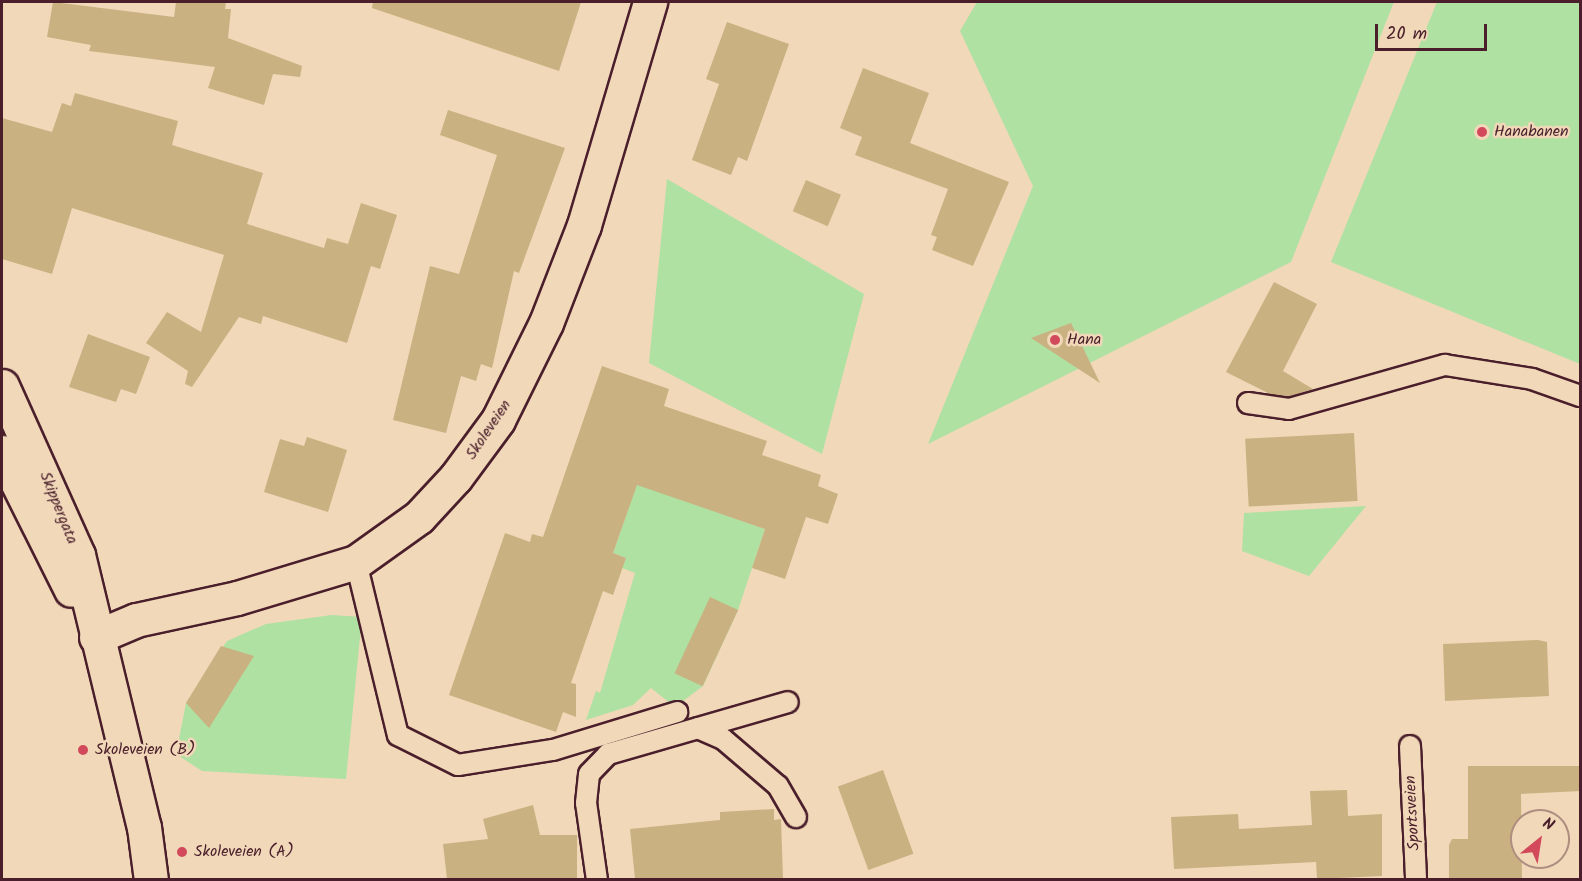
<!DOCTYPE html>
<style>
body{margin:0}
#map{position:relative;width:1582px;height:881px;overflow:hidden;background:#f1d8b9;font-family:Kalam,sans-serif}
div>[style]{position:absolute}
.green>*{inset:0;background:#aee1a2}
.building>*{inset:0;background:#cab181;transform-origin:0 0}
.roads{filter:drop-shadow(2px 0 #4a1f2b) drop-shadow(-2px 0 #4a1f2b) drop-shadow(0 2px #4a1f2b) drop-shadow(0 -2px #4a1f2b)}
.lane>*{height:20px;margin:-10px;padding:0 10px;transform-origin:10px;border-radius:10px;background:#f1d8b9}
.street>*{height:33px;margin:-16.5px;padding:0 16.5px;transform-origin:16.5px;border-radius:16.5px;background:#f1d8b9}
.secondary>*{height:33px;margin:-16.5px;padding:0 16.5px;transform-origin:16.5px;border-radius:16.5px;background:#f1d8b9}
.dots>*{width:16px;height:16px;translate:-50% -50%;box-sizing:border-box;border:3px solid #f1d8b9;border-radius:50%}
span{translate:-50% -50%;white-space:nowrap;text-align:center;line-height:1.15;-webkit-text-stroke:5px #f1d8b9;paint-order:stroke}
.poi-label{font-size:16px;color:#4a1f2b}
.left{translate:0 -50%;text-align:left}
.street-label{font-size:16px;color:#4a1f2b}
.frame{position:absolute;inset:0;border:3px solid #4a1f2b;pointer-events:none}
.north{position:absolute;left:1510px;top:809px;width:60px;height:60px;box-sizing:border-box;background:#f1d8b9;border:2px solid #ae8e80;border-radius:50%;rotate:30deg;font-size:16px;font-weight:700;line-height:24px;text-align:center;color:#4a1f2b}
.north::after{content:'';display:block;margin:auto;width:21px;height:27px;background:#d1495b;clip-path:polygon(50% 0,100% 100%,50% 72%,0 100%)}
.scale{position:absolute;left:1375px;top:24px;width:112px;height:27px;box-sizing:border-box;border:3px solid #4a1f2b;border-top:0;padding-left:8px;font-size:18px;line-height:21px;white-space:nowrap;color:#4a1f2b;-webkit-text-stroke:4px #f1d8b9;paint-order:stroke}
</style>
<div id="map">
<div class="green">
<div style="clip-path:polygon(977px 2px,1394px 2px,1291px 262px,928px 444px,1033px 186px,960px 31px)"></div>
<div style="clip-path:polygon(1437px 2px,1580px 2px,1580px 364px,1331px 262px)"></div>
<div style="clip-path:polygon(667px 179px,864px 294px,822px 454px,649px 363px)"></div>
<div style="clip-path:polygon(640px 475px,648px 488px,765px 529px,738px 610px,703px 686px,675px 707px,651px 688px,633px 705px,586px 720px,596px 691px,600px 693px,635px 573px,622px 568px,626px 558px,613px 553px)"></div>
<div style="clip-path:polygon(1366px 506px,1309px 576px,1242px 551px,1244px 513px)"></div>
<div style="clip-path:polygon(332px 615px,362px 617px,346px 779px,202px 771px,176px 754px,186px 703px,227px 641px,266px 624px)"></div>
</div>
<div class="building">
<div style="clip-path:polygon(53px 2px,174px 17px,176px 2px,226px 2px,225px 9px,231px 9px,228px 38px,302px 66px,300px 77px,273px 74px,264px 105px,208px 88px,215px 67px,89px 51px,91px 45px,47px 37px)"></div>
<div style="clip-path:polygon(373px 2px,581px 2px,559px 71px,372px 8px)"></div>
<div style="clip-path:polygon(727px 22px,789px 44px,747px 161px,738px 157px,731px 175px,692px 160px,719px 84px,706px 79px)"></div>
<div style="clip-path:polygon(863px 68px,929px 93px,910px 143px,1009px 182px,973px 266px,932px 250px,937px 237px,931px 235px,948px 189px,855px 155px,862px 137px,840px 128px)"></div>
<div style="clip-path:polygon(75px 93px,178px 121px,172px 145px,263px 173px,247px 224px,324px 248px,327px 238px,348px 244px,361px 203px,397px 215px,380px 269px,371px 266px,347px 343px,263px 316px,261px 324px,239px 317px,192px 387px,185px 384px,188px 371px,146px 343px,167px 312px,201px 332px,224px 255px,72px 208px,52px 274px,2px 259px,2px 118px,52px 132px,62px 103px,71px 106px)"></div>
<div style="clip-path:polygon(448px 110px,565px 148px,519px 273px,514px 271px,492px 368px,481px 364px,476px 381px,461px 376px,446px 433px,393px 420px,430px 266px,459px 274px,497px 155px,440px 135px)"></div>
<div style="left:806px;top:180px;width:38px;height:34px;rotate:23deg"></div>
<div style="clip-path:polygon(1274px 282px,1317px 304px,1283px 371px,1313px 389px,1288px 397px,1270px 394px,1226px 372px)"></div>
<div style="clip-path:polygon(1071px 323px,1100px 383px,1031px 338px)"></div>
<div style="clip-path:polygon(88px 334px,150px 357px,136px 394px,121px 389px,116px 402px,69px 387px)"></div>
<div style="clip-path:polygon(602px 366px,669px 389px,664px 406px,767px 441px,762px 455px,821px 475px,818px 486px,838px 494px,828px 524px,806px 517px,785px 579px,752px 568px,765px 529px,637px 485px,613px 553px,626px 558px,613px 595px,603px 591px,571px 683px,576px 684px,576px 717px,563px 712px,556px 732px,449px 695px,505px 533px,530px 542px,532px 534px,543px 537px)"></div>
<div style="left:1354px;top:433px;width:68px;height:109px;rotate:87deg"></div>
<div style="clip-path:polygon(307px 437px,347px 450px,328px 512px,264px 492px,280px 439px,304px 446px)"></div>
<div style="left:710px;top:597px;width:31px;height:84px;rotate:25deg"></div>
<div style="clip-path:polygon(1538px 640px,1547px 642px,1549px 696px,1445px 701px,1443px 644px)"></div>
<div style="clip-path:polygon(221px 646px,254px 656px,209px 728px,186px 703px)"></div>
<div style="clip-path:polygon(1468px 766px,1581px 766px,1581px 791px,1521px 794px,1522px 879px,1449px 879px,1449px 845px,1452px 839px,1468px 839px)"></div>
<div style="left:883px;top:770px;width:89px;height:48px;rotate:70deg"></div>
<div style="clip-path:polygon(1347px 790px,1348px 816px,1382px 814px,1382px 876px,1317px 879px,1316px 862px,1174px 869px,1171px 817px,1238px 814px,1239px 829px,1312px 825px,1310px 791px)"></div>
<div style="clip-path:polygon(533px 805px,540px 835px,577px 835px,577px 879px,447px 879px,443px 844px,488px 839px,483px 819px)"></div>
<div style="clip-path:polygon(774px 809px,774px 820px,781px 819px,783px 879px,635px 879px,630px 829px,720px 820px,720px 812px)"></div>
</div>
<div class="roads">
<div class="lane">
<div style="left:1248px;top:403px;width:41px;rotate:8.3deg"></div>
<div style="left:1289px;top:409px;width:162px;rotate:-15.8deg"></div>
<div style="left:1445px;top:365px;width:88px;rotate:9.1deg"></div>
<div style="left:1532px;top:379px;width:51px;rotate:19.5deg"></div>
<div style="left:356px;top:562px;width:178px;rotate:76.4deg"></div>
<div style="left:398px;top:735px;width:67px;rotate:26.6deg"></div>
<div style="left:458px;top:765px;width:96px;rotate:-9deg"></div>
<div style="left:553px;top:750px;width:130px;rotate:-17deg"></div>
<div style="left:698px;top:728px;width:27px;rotate:24deg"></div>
<div style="left:723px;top:739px;width:72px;rotate:40.5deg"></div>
<div style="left:778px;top:786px;width:36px;rotate:60deg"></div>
<div style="left:1410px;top:746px;width:134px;rotate:87.4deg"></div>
<div style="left:597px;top:880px;width:78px;rotate:-98.1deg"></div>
<div style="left:586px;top:803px;width:29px;rotate:-84deg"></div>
<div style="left:589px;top:774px;width:28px;rotate:-46deg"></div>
<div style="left:608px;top:754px;width:187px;rotate:-16.1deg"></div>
</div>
<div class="street">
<div style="left:96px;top:637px;width:43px;rotate:-23deg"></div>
<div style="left:136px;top:620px;width:103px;rotate:-12.3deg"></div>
<div style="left:237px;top:598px;width:124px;rotate:-16.8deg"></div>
<div style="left:356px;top:562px;width:77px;rotate:-35.5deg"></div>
<div style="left:419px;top:517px;width:54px;rotate:-47.2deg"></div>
<div style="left:456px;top:477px;width:71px;rotate:-53.6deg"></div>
<div style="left:498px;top:420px;width:108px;rotate:-63.7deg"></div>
<div style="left:546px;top:323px;width:105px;rotate:-68.8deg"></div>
<div style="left:584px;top:225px;width:233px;rotate:-73.5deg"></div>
</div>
<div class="secondary">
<div style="left:2px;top:386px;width:185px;rotate:65.8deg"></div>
<div style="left:78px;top:555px;width:280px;rotate:76.4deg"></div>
<div style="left:144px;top:827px;width:53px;rotate:82.5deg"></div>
<div style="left:2px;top:452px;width:154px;rotate:63.4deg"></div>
</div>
</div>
<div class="dots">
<div style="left:1482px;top:132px;background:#d1495b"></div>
<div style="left:1055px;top:340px;background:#d1495b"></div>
<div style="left:83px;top:750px;background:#d1495b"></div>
<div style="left:182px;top:852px;background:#d1495b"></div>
</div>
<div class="poi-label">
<span class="left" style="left:1494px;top:132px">Hanabanen</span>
<span class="left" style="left:1067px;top:340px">Hana</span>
<span class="left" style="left:95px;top:750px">Skoleveien (B)</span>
<span class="left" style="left:194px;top:852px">Skoleveien (A)</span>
</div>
<div class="street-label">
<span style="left:489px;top:430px;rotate:-56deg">Skoleveien</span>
<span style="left:58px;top:508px;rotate:68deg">Skippergata</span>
<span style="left:1413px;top:813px;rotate:-93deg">Sportsveien</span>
</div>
<div class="frame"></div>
<div class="north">N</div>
<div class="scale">20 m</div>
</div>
